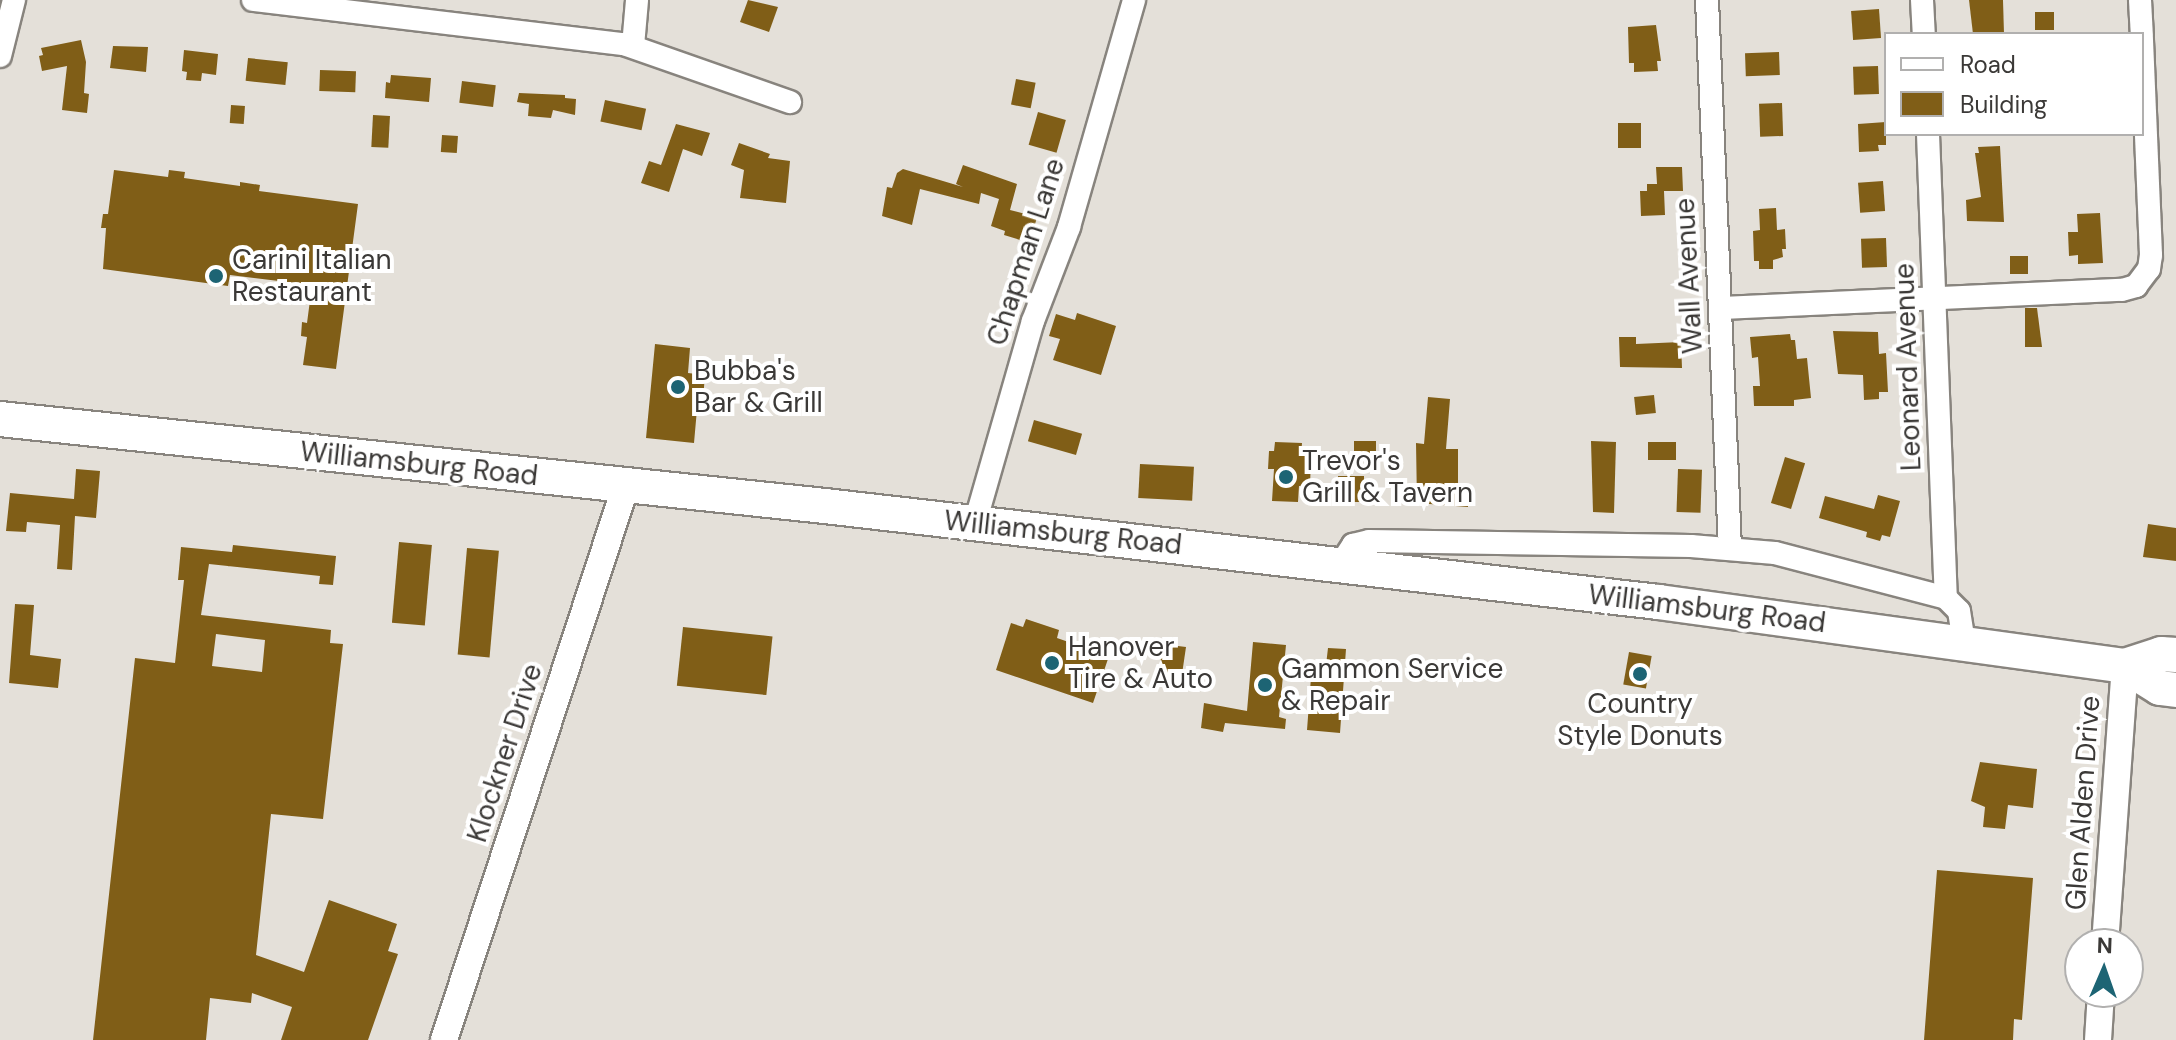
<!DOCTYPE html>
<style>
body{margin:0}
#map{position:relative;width:2176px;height:1040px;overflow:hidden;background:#e4e0d9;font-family:"DM Sans",sans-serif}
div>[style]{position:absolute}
.building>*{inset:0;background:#805e17;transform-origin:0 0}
.roads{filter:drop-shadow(2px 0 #88847e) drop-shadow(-2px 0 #88847e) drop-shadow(0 2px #88847e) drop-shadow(0 -2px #88847e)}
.minor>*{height:22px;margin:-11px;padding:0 11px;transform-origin:11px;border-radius:11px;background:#fff}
.tertiary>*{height:26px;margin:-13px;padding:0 13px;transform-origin:13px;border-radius:13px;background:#fff}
.primary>*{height:34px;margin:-17px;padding:0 17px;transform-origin:17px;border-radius:17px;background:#fff}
.dots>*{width:22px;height:22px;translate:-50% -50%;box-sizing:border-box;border:4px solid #fff;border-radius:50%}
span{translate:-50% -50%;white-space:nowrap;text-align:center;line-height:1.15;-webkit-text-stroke:8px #fff;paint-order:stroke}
.street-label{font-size:28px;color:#3b3937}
.poi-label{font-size:28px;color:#3b3937}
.left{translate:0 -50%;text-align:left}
.legend{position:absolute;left:1884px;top:32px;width:260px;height:104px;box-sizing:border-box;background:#fff;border:2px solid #b1b0af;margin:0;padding:10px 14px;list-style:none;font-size:24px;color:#3b3937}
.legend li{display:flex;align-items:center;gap:16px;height:40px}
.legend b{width:40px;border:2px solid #b1b0af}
.north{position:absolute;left:2064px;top:928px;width:80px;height:80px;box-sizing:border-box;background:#fff;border:2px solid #b1b0af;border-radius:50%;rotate:2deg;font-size:22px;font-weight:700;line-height:32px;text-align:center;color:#3b3937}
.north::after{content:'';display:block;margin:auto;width:28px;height:36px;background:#1d6474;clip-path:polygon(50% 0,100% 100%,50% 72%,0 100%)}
</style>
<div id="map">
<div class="building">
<div style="clip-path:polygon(748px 0,778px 7px,769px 32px,740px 22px)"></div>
<div style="clip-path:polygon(1969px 0,2003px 0,2004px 34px,1973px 34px)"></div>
<div style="left:1879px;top:9px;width:29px;height:28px;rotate:86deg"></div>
<div style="left:2035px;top:12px;width:19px;height:18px"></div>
<div style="clip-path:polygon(1656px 25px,1661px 61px,1657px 61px,1658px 71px,1634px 72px,1634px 63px,1629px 63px,1628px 27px)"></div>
<div style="clip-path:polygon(81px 40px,86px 62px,84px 93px,89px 94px,87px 113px,62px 110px,67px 66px,42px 71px,39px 56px,43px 55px,41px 48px)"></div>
<div style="clip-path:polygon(113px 46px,148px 47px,146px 72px,110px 68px)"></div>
<div style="clip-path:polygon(184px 50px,218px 54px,216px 75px,202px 73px,201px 81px,186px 80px,187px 72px,182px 71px)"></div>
<div style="left:1779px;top:52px;width:23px;height:34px;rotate:88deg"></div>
<div style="left:248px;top:58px;width:40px;height:23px;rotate:6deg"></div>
<div style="left:1878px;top:66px;width:28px;height:25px;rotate:88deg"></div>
<div style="left:320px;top:70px;width:36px;height:21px;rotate:2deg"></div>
<div style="clip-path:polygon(391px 75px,431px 78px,429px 102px,385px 98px,386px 82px,390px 83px)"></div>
<div style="left:1016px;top:79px;width:20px;height:26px;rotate:11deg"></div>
<div style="left:462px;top:81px;width:34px;height:22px;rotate:7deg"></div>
<div style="clip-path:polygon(519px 93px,565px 95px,565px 98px,576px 99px,575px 115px,553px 110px,551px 118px,528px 116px,529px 104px,517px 102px)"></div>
<div style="left:605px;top:100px;width:42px;height:22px;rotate:12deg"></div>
<div style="left:1782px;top:103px;width:33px;height:23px;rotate:88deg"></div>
<div style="left:231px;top:105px;width:14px;height:18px;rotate:4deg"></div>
<div style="left:1038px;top:112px;width:29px;height:34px;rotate:16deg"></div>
<div style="left:373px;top:115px;width:17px;height:32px;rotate:3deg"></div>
<div style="clip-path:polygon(1886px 122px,1886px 145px,1878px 145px,1879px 151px,1859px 152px,1858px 124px)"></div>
<div style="left:1618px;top:123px;width:23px;height:25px"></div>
<div style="clip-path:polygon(676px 124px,710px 133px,702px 156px,683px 149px,669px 192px,641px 183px,649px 161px,661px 165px)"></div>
<div style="left:442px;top:135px;width:16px;height:17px;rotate:4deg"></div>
<div style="clip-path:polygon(739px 143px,770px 154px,768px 158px,790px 161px,786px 203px,740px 198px,744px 170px,731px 165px)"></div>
<div style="clip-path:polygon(2000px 146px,2004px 222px,1967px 221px,1966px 200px,1981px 197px,1975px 153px,1979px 153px,1978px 147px)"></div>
<div style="clip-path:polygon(963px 165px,1017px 184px,1010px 210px,1037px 217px,1030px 243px,1004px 235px,1005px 231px,991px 226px,999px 199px,981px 193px,979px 204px,920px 189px,912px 225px,882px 216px,887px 187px,892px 188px,897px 173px,903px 169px,963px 187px,956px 184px)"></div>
<div style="clip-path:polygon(1656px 167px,1682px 167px,1683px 191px,1664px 191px,1665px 215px,1641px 216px,1640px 191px,1647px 191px,1647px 184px,1657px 184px)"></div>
<div style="clip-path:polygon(114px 170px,168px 177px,169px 170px,185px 172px,184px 178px,240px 186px,240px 182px,260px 185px,259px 191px,358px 204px,336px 369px,303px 365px,307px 337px,301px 336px,302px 322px,307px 323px,312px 285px,230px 275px,228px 286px,103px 269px,106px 228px,101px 228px,103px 214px,108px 214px)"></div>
<div style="left:1883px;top:181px;width:30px;height:25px;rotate:86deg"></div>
<div style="clip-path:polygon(1776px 208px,1777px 230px,1785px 229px,1786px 249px,1782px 249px,1783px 257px,1773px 260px,1773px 269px,1759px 269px,1759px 261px,1754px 261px,1753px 231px,1760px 230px,1759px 209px)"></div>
<div style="clip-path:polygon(2100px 213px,2103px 263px,2078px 264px,2078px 255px,2069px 256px,2068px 232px,2078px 232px,2077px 214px)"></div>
<div style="left:1886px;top:238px;width:29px;height:25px;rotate:88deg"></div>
<div style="left:2010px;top:256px;width:18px;height:18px"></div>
<div style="clip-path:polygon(2025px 308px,2037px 308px,2042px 347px,2025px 347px)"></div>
<div style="clip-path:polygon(1077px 313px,1116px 326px,1101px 375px,1053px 360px,1060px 339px,1049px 336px,1056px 314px,1075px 320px)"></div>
<div style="clip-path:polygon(1833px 331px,1878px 332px,1879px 354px,1886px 353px,1888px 392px,1879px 392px,1879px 399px,1864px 400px,1863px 375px,1838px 374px)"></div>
<div style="clip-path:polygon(1790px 334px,1791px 340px,1795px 340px,1797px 359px,1807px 358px,1811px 398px,1794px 400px,1794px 406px,1754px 406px,1753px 386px,1760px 386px,1758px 357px,1752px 358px,1750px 337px)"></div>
<div style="clip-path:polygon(1619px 337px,1636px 337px,1636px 344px,1681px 342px,1682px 368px,1620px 367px)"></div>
<div style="clip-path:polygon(655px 344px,690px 348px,688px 373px,705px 375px,703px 399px,698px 398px,694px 443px,646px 438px)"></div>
<div style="left:1654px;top:395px;width:18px;height:20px;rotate:84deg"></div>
<div style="clip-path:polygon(1428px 397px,1450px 399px,1446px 449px,1458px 449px,1458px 492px,1469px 492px,1468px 507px,1417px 503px,1416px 443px,1424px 444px)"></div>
<div style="left:1034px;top:420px;width:50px;height:22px;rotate:16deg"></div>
<div style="clip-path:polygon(1354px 441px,1376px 441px,1376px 458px,1354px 461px)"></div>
<div style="clip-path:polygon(1591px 441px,1616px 442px,1614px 513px,1593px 512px)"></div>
<div style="clip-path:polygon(1275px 442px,1302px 443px,1301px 456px,1311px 456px,1310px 487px,1299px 486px,1298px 502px,1272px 501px,1274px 469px,1268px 469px,1269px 451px,1274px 451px)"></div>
<div style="left:1648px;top:442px;width:28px;height:18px"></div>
<div style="left:1785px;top:457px;width:21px;height:48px;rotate:17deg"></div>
<div style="left:1140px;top:464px;width:54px;height:34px;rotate:3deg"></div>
<div style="clip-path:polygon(76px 469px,100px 471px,96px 518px,75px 516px,72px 570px,57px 569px,60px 525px,27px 522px,26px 532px,6px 531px,10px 493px,74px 499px)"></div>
<div style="left:1678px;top:469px;width:24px;height:43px;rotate:2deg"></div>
<div style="left:1338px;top:476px;width:26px;height:26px"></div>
<div style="clip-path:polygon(1878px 495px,1900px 501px,1890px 537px,1882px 535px,1880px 541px,1866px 537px,1867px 532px,1819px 518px,1825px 496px,1874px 509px)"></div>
<div style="clip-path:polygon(2148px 524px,2176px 528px,2176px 561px,2143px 557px)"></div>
<div style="left:399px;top:542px;width:33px;height:81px;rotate:5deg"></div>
<div style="clip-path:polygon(evenodd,233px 545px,336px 556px,333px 585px,319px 584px,320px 576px,209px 564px,201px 615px,331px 630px,330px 643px,343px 644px,323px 819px,271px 814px,256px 955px,304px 972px,329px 900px,397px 924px,388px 951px,398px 954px,368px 1040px,281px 1040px,292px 1007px,252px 993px,251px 1003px,210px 998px,206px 1040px,93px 1040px,135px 658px,175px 663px,184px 580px,178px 580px,181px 547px,232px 552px,233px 545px,216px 634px,265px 640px,262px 672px,212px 666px,216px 634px)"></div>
<div style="left:467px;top:548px;width:32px;height:107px;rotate:5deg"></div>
<div style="clip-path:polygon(15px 604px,34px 605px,30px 655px,61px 659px,58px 688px,9px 683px)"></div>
<div style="clip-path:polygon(1026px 619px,1059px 630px,1057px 638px,1109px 656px,1093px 703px,996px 670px,1011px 623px,1023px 627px)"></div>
<div style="left:683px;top:627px;width:90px;height:59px;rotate:6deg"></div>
<div style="clip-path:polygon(1253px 642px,1286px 645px,1279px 717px,1286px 719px,1285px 729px,1225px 723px,1223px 732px,1201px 728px,1204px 703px,1247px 711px)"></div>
<div style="clip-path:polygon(1162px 644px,1186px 647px,1181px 681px,1159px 674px)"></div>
<div style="clip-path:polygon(1328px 648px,1346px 649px,1340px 733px,1307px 730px,1312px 664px,1326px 665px)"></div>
<div style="left:1629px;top:652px;width:23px;height:33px;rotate:10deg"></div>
<div style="clip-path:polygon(1980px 762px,2037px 769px,2033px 808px,2008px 805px,2005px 829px,1983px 827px,1985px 807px,1971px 801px)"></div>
<div style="clip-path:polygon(1937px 870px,2033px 878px,2022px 1020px,2014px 1019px,2013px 1040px,1924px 1040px)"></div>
</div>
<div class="roads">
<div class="minor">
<div style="left:253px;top:0;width:374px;rotate:6.8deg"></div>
<div style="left:624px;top:44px;width:176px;rotate:19.3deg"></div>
<div style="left:1707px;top:0;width:548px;rotate:87.6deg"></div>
<div style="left:1922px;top:0;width:34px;rotate:87deg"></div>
<div style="left:2140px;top:0;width:34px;rotate:87deg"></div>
<div style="left:633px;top:46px;width:46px;rotate:-85deg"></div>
<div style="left:0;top:56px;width:58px;rotate:-76deg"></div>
<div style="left:1928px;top:134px;width:464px;rotate:87.8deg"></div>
<div style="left:1722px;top:308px;width:400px;rotate:-2.6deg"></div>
<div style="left:2122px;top:290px;width:15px;rotate:-16deg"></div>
<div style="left:2136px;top:286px;width:21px;rotate:-53deg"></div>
<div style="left:2149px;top:269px;width:14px;rotate:-82deg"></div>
<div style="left:2151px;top:255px;width:217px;rotate:-92.4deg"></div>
<div style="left:975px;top:523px;width:210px;rotate:-74deg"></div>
<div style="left:1033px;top:321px;width:101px;rotate:-69deg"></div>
<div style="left:1069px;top:227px;width:236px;rotate:-74deg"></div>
<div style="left:1340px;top:565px;width:24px;rotate:-57deg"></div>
<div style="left:1353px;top:545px;width:16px;rotate:-14deg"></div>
<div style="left:1369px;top:541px;width:322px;rotate:0.9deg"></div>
<div style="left:1691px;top:546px;width:84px;rotate:4.8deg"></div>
<div style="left:1775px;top:553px;width:177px;rotate:14.7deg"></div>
<div style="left:1946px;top:598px;width:18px;rotate:45deg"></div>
<div style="left:1959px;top:611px;width:33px;rotate:81deg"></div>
</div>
<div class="tertiary">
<div style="left:2105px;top:944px;width:279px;rotate:-85.9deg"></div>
<div style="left:444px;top:1040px;width:584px;rotate:-71.84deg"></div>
<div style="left:2098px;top:1040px;width:48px;rotate:-86.4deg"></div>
</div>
<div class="primary">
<div style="left:0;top:419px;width:830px;rotate:6.02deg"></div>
<div style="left:825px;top:506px;width:839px;rotate:6.57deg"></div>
<div style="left:1658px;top:602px;width:471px;rotate:7.8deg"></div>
<div style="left:2125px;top:666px;width:41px;rotate:32.2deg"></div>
<div style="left:2160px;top:688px;width:16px;rotate:7deg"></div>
<div style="left:2125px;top:666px;width:38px;rotate:-18deg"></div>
<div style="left:2161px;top:654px;width:15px;rotate:4deg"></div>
</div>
</div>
<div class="dots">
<div style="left:216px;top:276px;background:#1d6474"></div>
<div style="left:678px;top:387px;background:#1d6474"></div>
<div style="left:1286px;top:477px;background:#1d6474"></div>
<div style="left:1052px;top:663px;background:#1d6474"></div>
<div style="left:1640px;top:674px;background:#1d6474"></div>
<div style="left:1265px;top:685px;background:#1d6474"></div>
</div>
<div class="street-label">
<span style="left:1026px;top:252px;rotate:-72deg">Chapman Lane</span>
<span style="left:1689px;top:276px;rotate:-93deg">Wall Avenue</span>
<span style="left:1908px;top:367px;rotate:-92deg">Leonard Avenue</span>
<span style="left:419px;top:464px;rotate:6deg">Williamsburg Road</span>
<span style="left:1063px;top:533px;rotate:6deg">Williamsburg Road</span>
<span style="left:1707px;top:609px;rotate:7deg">Williamsburg Road</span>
<span style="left:505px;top:753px;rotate:-72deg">Klockner Drive</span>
<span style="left:2083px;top:803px;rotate:-86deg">Glen Alden Drive</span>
</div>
<div class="poi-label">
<span class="left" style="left:232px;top:276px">Carini Italian<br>Restaurant</span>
<span class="left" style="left:694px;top:387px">Bubba's<br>Bar &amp; Grill</span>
<span class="left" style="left:1302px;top:477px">Trevor's<br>Grill &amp; Tavern</span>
<span class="left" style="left:1068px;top:663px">Hanover<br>Tire &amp; Auto</span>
<span class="left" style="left:1281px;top:685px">Gammon Service<br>&amp; Repair</span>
<span style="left:1640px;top:720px">Country<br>Style Donuts</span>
</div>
<ul class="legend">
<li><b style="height:10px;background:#fff"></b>Road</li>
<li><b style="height:22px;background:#805e17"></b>Building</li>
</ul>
<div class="north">N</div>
</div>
